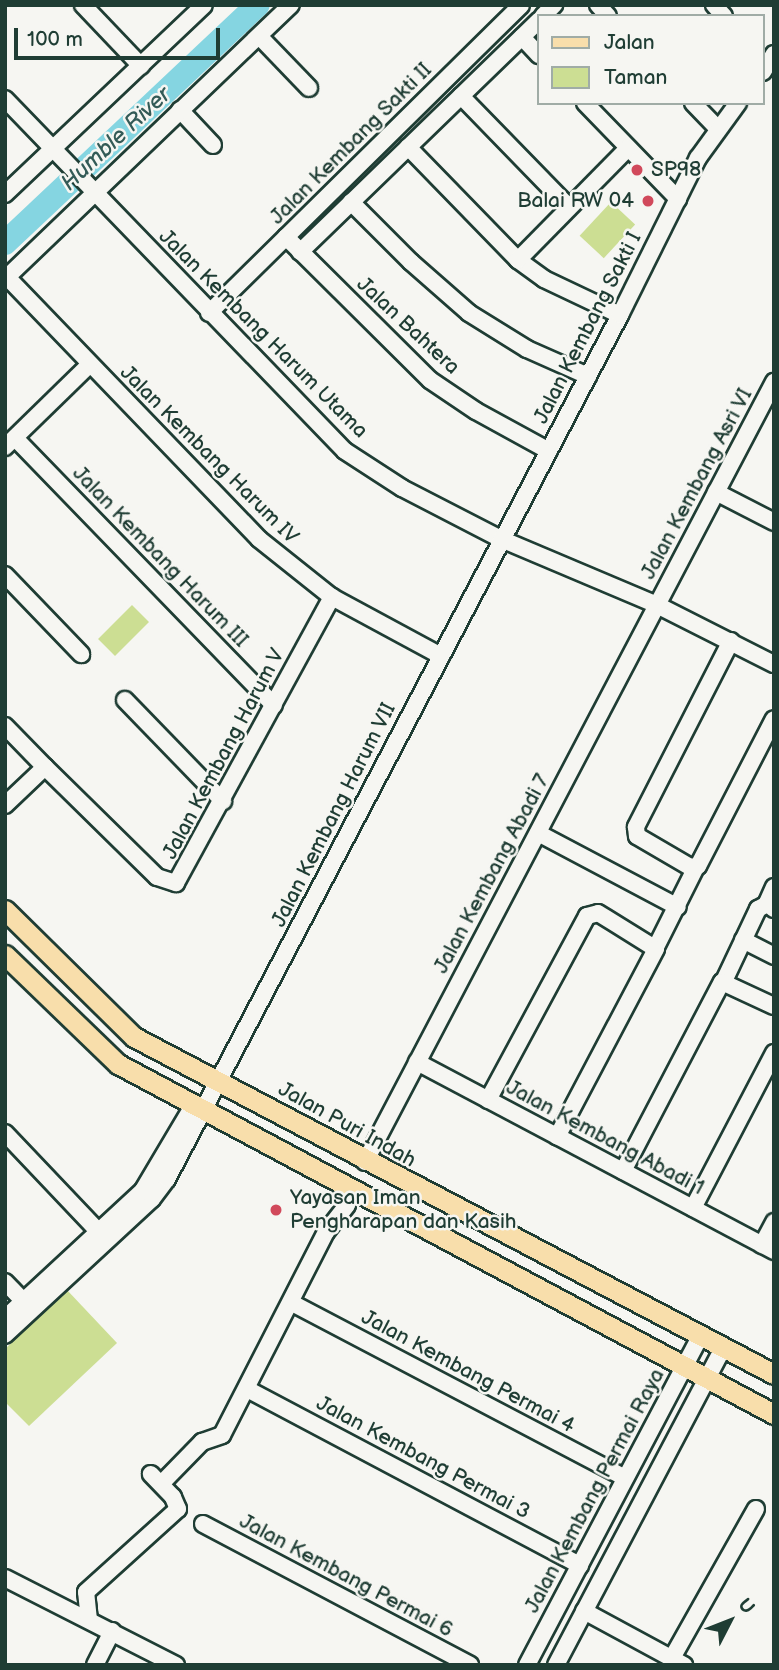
<!DOCTYPE html>
<style>
body{margin:0}
#map{position:relative;width:779px;height:1670px;overflow:hidden;background:#f6f6f2;font-family:"Balsamiq Sans",sans-serif}
div>[style]{position:absolute}
.green>*{inset:0;background:#ccde93;transform-origin:0 0}
.river>*{height:24px;margin:-12px;padding:0 12px;transform-origin:12px;border-radius:12px;background:#85d5e1}
.roads{filter:drop-shadow(2px 0 #1f3d34) drop-shadow(-2px 0 #1f3d34) drop-shadow(0 2px #1f3d34) drop-shadow(0 -2px #1f3d34)}
.minor>*{height:16px;margin:-8px;padding:0 8px;transform-origin:8px;border-radius:8px;background:#f6f6f2}
.major>*{height:19px;margin:-9.5px;padding:0 9.5px;transform-origin:9.5px;border-radius:9.5px;background:#f8deab}
.dots>*{width:19px;height:19px;translate:-50% -50%;box-sizing:border-box;border:4px solid #f6f6f2;border-radius:50%}
span{translate:-50% -50%;white-space:nowrap;text-align:center;line-height:1.15;-webkit-text-stroke:5px #f6f6f2;paint-order:stroke}
.street-label{font-size:21px;color:#1f3d34}
.poi-label{font-size:21px;color:#1f3d34}
.left{translate:0 -50%;text-align:left}
.right{translate:-100% -50%;text-align:right}
.water-label{font-size:23px;color:#335b57;font-style:italic}
.frame{position:absolute;inset:0;border:7px solid #1f3d34;pointer-events:none}
.legend{position:absolute;left:537px;top:14px;width:228px;height:91px;box-sizing:border-box;background:#f6f6f2;border:2px solid #a0aca6;margin:0;padding:9px 12px;list-style:none;font-size:21px;color:#1f3d34}
.legend li{display:flex;align-items:center;gap:14px;height:35px}
.legend b{width:35px;border:2px solid #a0aca6}
.north{position:absolute;left:695px;top:1586px;width:70px;height:70px;-webkit-text-stroke:5px #f6f6f2;paint-order:stroke;rotate:48deg;font-size:19px;font-weight:700;line-height:28px;text-align:center;color:#1f3d34}
.north::after{content:'';display:block;margin:auto;width:24px;height:32px;background:#1f3d34;clip-path:polygon(50% 0,100% 100%,50% 72%,0 100%)}
.scale{position:absolute;left:14px;top:28px;width:206px;height:32px;box-sizing:border-box;border:4px solid #1f3d34;border-top:0;padding-left:9px;font-size:21px;line-height:24px;white-space:nowrap;color:#1f3d34;-webkit-text-stroke:5px #f6f6f2;paint-order:stroke}
</style>
<div id="map">
<div class="green">
<div style="left:611px;top:202px;width:33px;height:46px;rotate:43deg"></div>
<div style="left:132px;top:605px;width:24px;height:48px;rotate:45deg"></div>
<div style="clip-path:polygon(67px 1290px,117px 1343px,29px 1426px,5px 1402px,5px 1349px)"></div>
</div>
<div class="river">
<div style="left:5px;top:243px;width:347px;rotate:-43.3deg"></div>
</div>
<div class="roads">
<div class="minor">
<div style="left:83px;top:5px;width:84px;rotate:46.4deg"></div>
<div style="left:598px;top:5px;width:15px;rotate:48deg"></div>
<div style="left:714px;top:5px;width:15px;rotate:48deg"></div>
<div style="left:543px;top:16px;width:16px;rotate:-45deg"></div>
<div style="left:259px;top:36px;width:72px;rotate:46.1deg"></div>
<div style="left:522px;top:37px;width:25px;rotate:47deg"></div>
<div style="left:763px;top:72px;width:21px;rotate:-59deg"></div>
<div style="left:461px;top:96px;width:155px;rotate:45.8deg"></div>
<div style="left:5px;top:99px;width:489px;rotate:46deg"></div>
<div style="left:345px;top:451px;width:68px;rotate:33deg"></div>
<div style="left:402px;top:488px;width:111px;rotate:27.3deg"></div>
<div style="left:501px;top:539px;width:169px;rotate:22.9deg"></div>
<div style="left:657px;top:605px;width:131px;rotate:26.8deg"></div>
<div style="left:585px;top:103px;width:134px;rotate:45.9deg"></div>
<div style="left:693px;top:103px;width:35px;rotate:46deg"></div>
<div style="left:180px;top:110px;width:48px;rotate:46.7deg"></div>
<div style="left:408px;top:147px;width:158px;rotate:45.8deg"></div>
<div style="left:518px;top:260px;width:32px;rotate:36deg"></div>
<div style="left:544px;top:279px;width:84px;rotate:25.3deg"></div>
<div style="left:5px;top:194px;width:274px;rotate:-43.5deg"></div>
<div style="left:351px;top:202px;width:85px;rotate:45deg"></div>
<div style="left:411px;top:262px;width:77px;rotate:41.3deg"></div>
<div style="left:469px;top:313px;width:68px;rotate:31.8deg"></div>
<div style="left:527px;top:349px;width:67px;rotate:23.9deg"></div>
<div style="left:286px;top:237px;width:203px;rotate:44.8deg"></div>
<div style="left:430px;top:380px;width:55px;rotate:34deg"></div>
<div style="left:476px;top:411px;width:83px;rotate:28.7deg"></div>
<div style="left:300px;top:252px;width:333px;rotate:-44.1deg"></div>
<div style="left:518px;top:260px;width:157px;rotate:-45.5deg"></div>
<div style="left:7px;top:277px;width:364px;rotate:46.1deg"></div>
<div style="left:259px;top:539px;width:93px;rotate:38.5deg"></div>
<div style="left:332px;top:597px;width:124px;rotate:28.4deg"></div>
<div style="left:5px;top:279px;width:396px;rotate:-43.8deg"></div>
<div style="left:209px;top:313px;width:438px;rotate:-44.6deg"></div>
<div style="left:15px;top:438px;width:372px;rotate:45.9deg"></div>
<div style="left:5px;top:447px;width:117px;rotate:-44.3deg"></div>
<div style="left:716px;top:492px;width:65px;rotate:27.3deg"></div>
<div style="left:5px;top:575px;width:110px;rotate:46.1deg"></div>
<div style="left:731px;top:641px;width:209px;rotate:117.1deg"></div>
<div style="left:636px;top:827px;width:9px;rotate:84deg"></div>
<div style="left:637px;top:836px;width:61px;rotate:30.3deg"></div>
<div style="left:690px;top:867px;width:8px;rotate:-7deg"></div>
<div style="left:698px;top:866px;width:165px;rotate:-62.7deg"></div>
<div style="left:125px;top:700px;width:141px;rotate:45.9deg"></div>
<div style="left:5px;top:726px;width:57px;rotate:45.7deg"></div>
<div style="left:45px;top:767px;width:55px;rotate:136.5deg"></div>
<div style="left:45px;top:767px;width:157px;rotate:44.5deg"></div>
<div style="left:157px;top:877px;width:20px;rotate:18deg"></div>
<div style="left:176px;top:883px;width:326px;rotate:-61.4deg"></div>
<div style="left:538px;top:833px;width:158px;rotate:27.9deg"></div>
<div style="left:774px;top:887px;width:17px;rotate:114deg"></div>
<div style="left:767px;top:903px;width:9px;rotate:41deg"></div>
<div style="left:743px;top:940px;width:35px;rotate:27deg"></div>
<div style="left:656px;top:947px;width:89px;rotate:-63.4deg"></div>
<div style="left:724px;top:981px;width:80px;rotate:-64.7deg"></div>
<div style="left:758px;top:909px;width:10px;rotate:-29deg"></div>
<div style="left:417px;top:1062px;width:404px;rotate:27.9deg"></div>
<div style="left:488px;top:1100px;width:209px;rotate:-61.7deg"></div>
<div style="left:587px;top:916px;width:11px;rotate:-15deg"></div>
<div style="left:598px;top:913px;width:68px;rotate:31.8deg"></div>
<div style="left:656px;top:949px;width:212px;rotate:117.8deg"></div>
<div style="left:5px;top:1133px;width:137px;rotate:46.5deg"></div>
<div style="left:365px;top:1162px;width:881px;rotate:-62.33deg"></div>
<div style="left:623px;top:1171px;width:213px;rotate:-62.4deg"></div>
<div style="left:722px;top:982px;width:57px;rotate:24.8deg"></div>
<div style="left:693px;top:1208px;width:175px;rotate:-62.4deg"></div>
<div style="left:762px;top:1245px;width:26px;rotate:-62deg"></div>
<div style="left:5px;top:1282px;width:36px;rotate:46deg"></div>
<div style="left:292px;top:1303px;width:376px;rotate:27.7deg"></div>
<div style="left:5px;top:1318px;width:188px;rotate:-42.8deg"></div>
<div style="left:143px;top:1190px;width:100px;rotate:-59.3deg"></div>
<div style="left:5px;top:1335px;width:200px;rotate:-42.8deg"></div>
<div style="left:152px;top:1199px;width:25px;rotate:-53deg"></div>
<div style="left:167px;top:1179px;width:976px;rotate:-62.33deg"></div>
<div style="left:620px;top:315px;width:175px;rotate:-63.6deg"></div>
<div style="left:698px;top:158px;width:68px;rotate:-54deg"></div>
<div style="left:247px;top:1389px;width:377px;rotate:27.9deg"></div>
<div style="left:161px;top:1484px;width:59px;rotate:-45.7deg"></div>
<div style="left:202px;top:1442px;width:21px;rotate:-19deg"></div>
<div style="left:222px;top:1435px;width:228px;rotate:-62.9deg"></div>
<div style="left:326px;top:1232px;width:34px;rotate:-52deg"></div>
<div style="left:347px;top:1205px;width:8px;rotate:-104deg"></div>
<div style="left:345px;top:1197px;width:11px;rotate:-56deg"></div>
<div style="left:203px;top:1524px;width:302px;rotate:27.8deg"></div>
<div style="left:5px;top:1578px;width:192px;rotate:27deg"></div>
<div style="left:584px;top:1611px;width:114px;rotate:28.4deg"></div>
<div style="left:89px;top:1620px;width:28px;rotate:-96deg"></div>
<div style="left:86px;top:1592px;width:124px;rotate:-42.1deg"></div>
<div style="left:178px;top:1509px;width:13px;rotate:-113deg"></div>
<div style="left:173px;top:1497px;width:32px;rotate:-134deg"></div>
<div style="left:672px;top:1658px;width:171px;rotate:-60.6deg"></div>
<div style="left:95px;top:1665px;width:38px;rotate:-63deg"></div>
<div style="left:527px;top:1665px;width:371px;rotate:-62.2deg"></div>
<div style="left:556px;top:1665px;width:358px;rotate:-62.2deg"></div>
</div>
<div class="major">
<div style="left:5px;top:910px;width:181px;rotate:44.6deg"></div>
<div style="left:134px;top:1037px;width:723px;rotate:27.77deg"></div>
<div style="left:5px;top:955px;width:157px;rotate:44deg"></div>
<div style="left:118px;top:1064px;width:744px;rotate:28.08deg"></div>
</div>
</div>
<div class="dots">
<div style="left:637px;top:170px;background:#d1495b"></div>
<div style="left:648px;top:201px;background:#d1495b"></div>
<div style="left:276px;top:1210px;background:#d1495b"></div>
</div>
<div class="street-label">
<span style="left:351px;top:144px;rotate:-45deg">Jalan Kembang Sakti II</span>
<span style="left:408px;top:326px;rotate:43deg">Jalan Bahtera</span>
<span style="left:588px;top:328px;rotate:-63deg">Jalan Kembang Sakti I</span>
<span style="left:263px;top:334px;rotate:45deg">Jalan Kembang Harum Utama</span>
<span style="left:209px;top:455px;rotate:45deg">Jalan Kembang Harum IV</span>
<span style="left:697px;top:484px;rotate:-62deg">Jalan Kembang Asri VI</span>
<span style="left:160px;top:557px;rotate:46deg">Jalan Kembang Harum III</span>
<span style="left:224px;top:754px;rotate:-62deg">Jalan Kembang Harum V</span>
<span style="left:334px;top:815px;rotate:-63deg">Jalan Kembang Harum VII</span>
<span style="left:492px;top:874px;rotate:-62deg">Jalan Kembang Abadi 7</span>
<span style="left:347px;top:1125px;rotate:29deg">Jalan Puri Indah</span>
<span style="left:605px;top:1138px;rotate:28deg">Jalan Kembang Abadi 1</span>
<span style="left:468px;top:1372px;rotate:28deg">Jalan Kembang Permai 4</span>
<span style="left:423px;top:1458px;rotate:28deg">Jalan Kembang Permai 3</span>
<span style="left:595px;top:1491px;rotate:-62deg">Jalan Kembang Permai Raya</span>
<span style="left:346px;top:1576px;rotate:28deg">Jalan Kembang Permai 6</span>
</div>
<div class="poi-label">
<span class="left" style="left:651px;top:170px">SP98</span>
<span class="right" style="left:634px;top:201px">Balai RW 04</span>
<span class="left" style="left:290px;top:1210px">Yayasan Iman<br>Pengharapan dan Kasih</span>
</div>
<div class="water-label">
<span style="left:116px;top:139px;rotate:-43deg">Humble River</span>
</div>
<div class="frame"></div>
<ul class="legend">
<li><b style="height:9px;background:#f8deab"></b>Jalan</li>
<li><b style="height:19px;background:#ccde93"></b>Taman</li>
</ul>
<div class="north">U</div>
<div class="scale">100 m</div>
</div>
